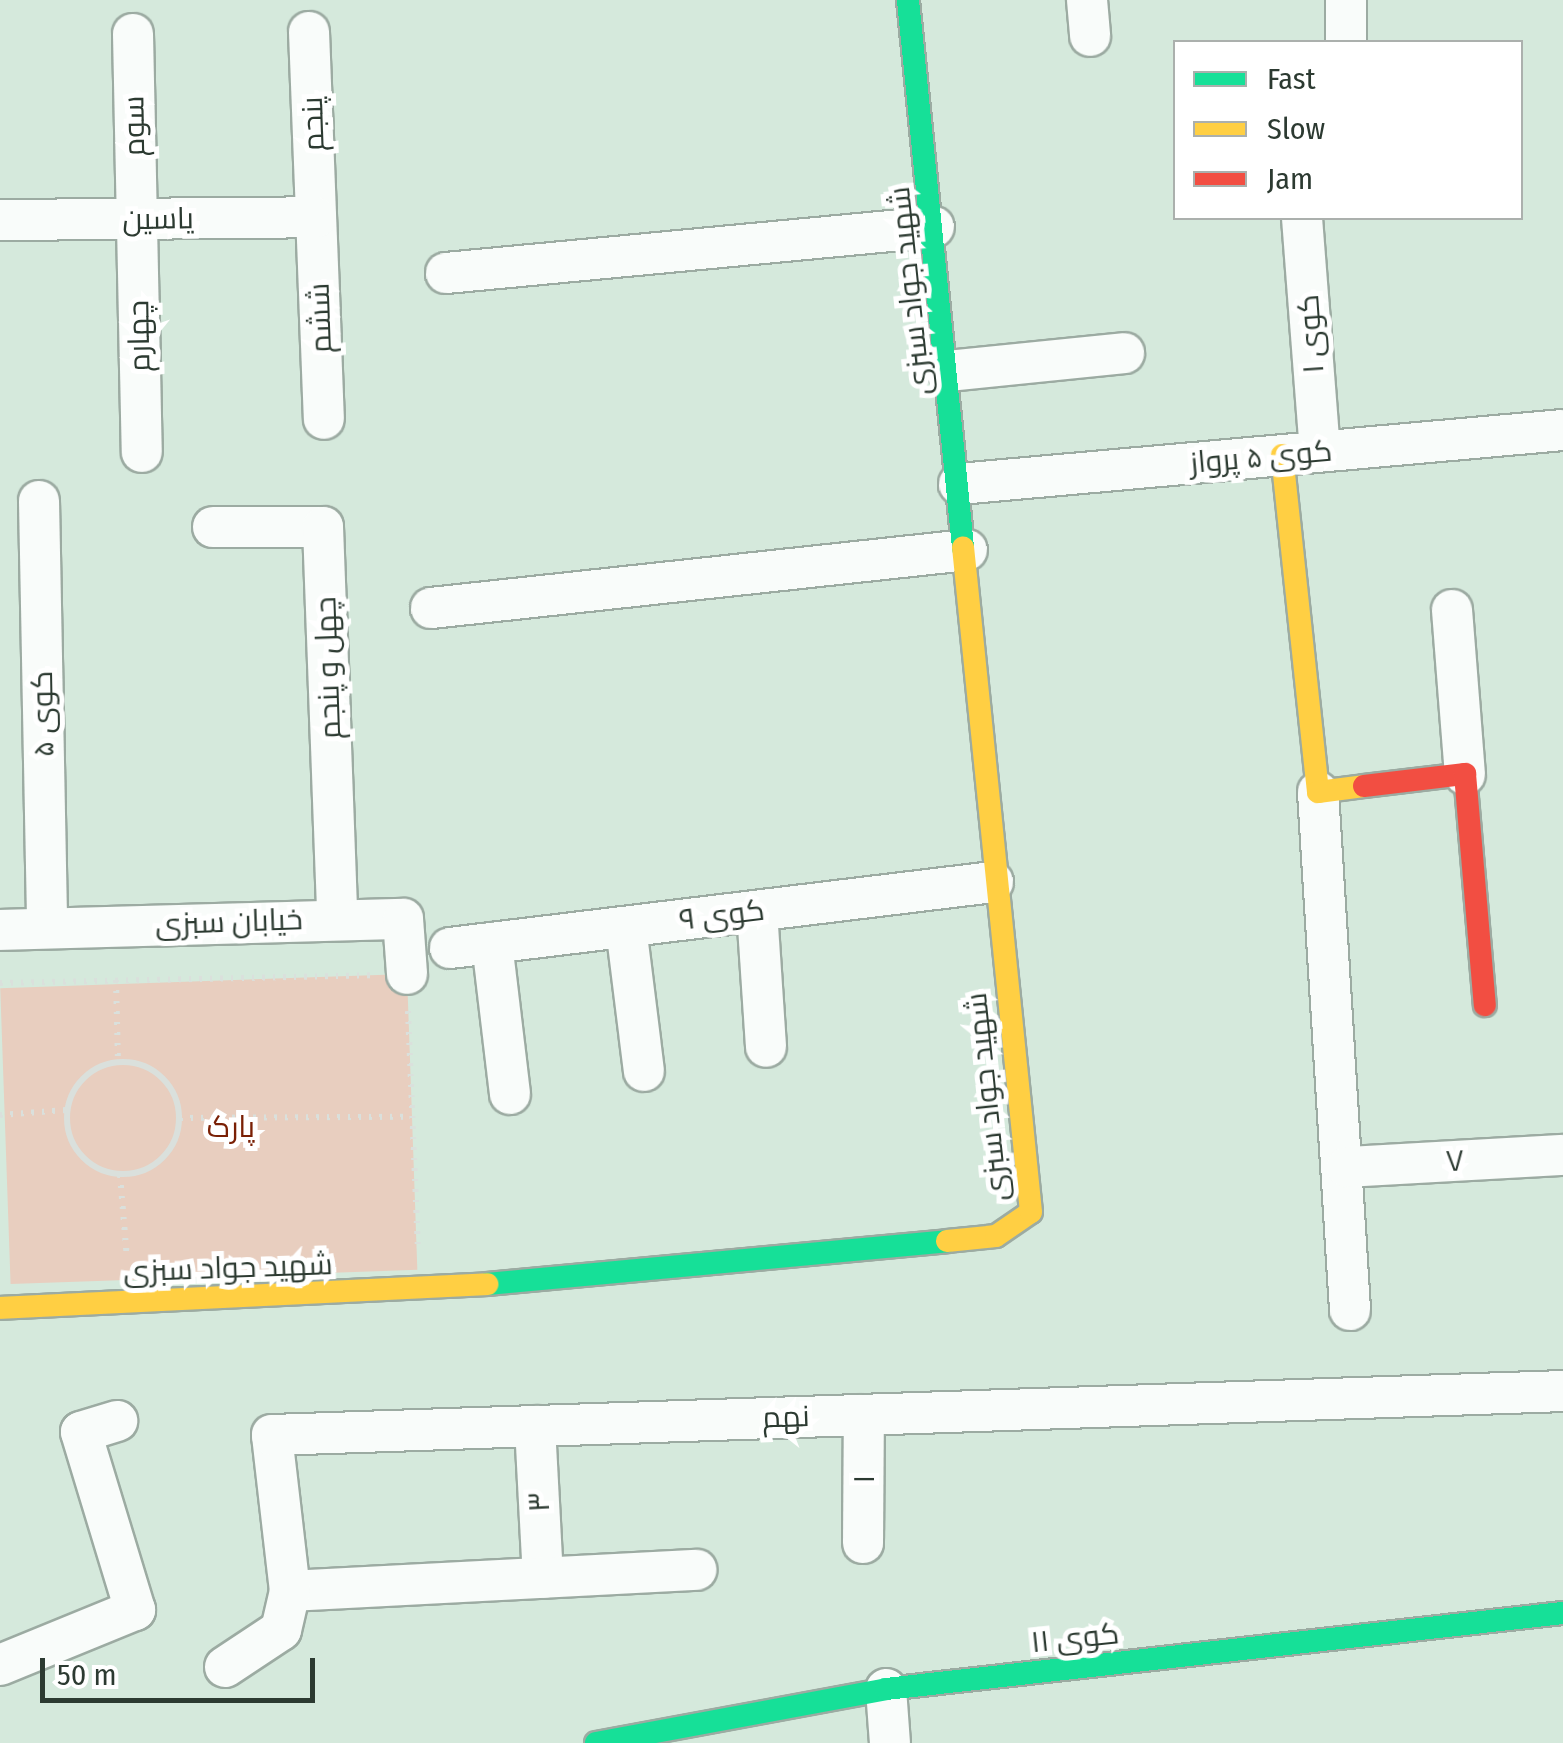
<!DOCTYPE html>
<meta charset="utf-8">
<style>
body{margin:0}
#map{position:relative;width:1563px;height:1743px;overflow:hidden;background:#d5e9dc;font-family:"Fira Sans Condensed",Cairo,sans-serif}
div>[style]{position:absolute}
.green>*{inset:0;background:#e8cebf;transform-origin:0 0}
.path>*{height:6px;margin-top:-3px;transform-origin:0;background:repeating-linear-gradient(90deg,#dae0dc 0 2.5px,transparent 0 10.5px)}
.path>.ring{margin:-3px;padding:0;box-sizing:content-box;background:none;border:6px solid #dae0dc;border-radius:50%}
.roads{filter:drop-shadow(2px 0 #9caba2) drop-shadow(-2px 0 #9caba2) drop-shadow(0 2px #9caba2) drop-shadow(0 -2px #9caba2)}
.street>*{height:40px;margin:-20px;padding:0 20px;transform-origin:20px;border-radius:20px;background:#f9fcfa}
.fast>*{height:22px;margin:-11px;padding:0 11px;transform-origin:11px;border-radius:11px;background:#16e098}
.slow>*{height:22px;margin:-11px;padding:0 11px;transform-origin:11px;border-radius:11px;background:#ffcf43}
.jam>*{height:22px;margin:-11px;padding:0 11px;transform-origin:11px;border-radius:11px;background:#f24e42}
span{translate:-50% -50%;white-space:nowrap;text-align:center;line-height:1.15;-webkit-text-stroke:10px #fff;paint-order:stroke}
.street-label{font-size:30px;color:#2c3a31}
.park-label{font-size:30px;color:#7a2005}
.legend{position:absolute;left:1173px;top:40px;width:350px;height:180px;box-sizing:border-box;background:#fff;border:2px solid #abb0ad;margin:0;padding:12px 18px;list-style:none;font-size:30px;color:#2c3a31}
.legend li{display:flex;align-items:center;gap:20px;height:50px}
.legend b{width:50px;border:2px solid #abb0ad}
.scale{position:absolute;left:40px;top:1658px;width:275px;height:45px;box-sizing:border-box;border:5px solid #2c3a31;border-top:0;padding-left:12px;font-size:30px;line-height:35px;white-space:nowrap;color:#2c3a31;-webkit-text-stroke:8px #fff;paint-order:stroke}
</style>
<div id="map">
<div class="green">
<div style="left:407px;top:974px;width:296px;height:407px;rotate:88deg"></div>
</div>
<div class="path">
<div style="left:116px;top:980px;width:81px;rotate:88.6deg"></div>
<div style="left:0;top:983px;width:372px;rotate:-1.2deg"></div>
<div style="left:408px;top:1011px;width:237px;rotate:87.6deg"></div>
<div class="ring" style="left:67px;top:1062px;width:106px;height:106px"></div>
<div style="left:0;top:1115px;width:66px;rotate:-4.3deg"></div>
<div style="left:180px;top:1118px;width:229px;rotate:-0.3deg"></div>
<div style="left:120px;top:1175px;width:83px;rotate:85.2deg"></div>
</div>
<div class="roads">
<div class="street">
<div style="left:1087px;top:0;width:36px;rotate:85deg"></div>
<div style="left:1346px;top:0;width:42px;rotate:90deg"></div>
<div style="left:309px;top:32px;width:387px;rotate:87.8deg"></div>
<div style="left:133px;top:34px;width:418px;rotate:88.8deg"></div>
<div style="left:1302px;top:218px;width:234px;rotate:85.6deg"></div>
<div style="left:0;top:220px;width:316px;rotate:-0.5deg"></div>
<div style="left:446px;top:273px;width:490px;rotate:-5.4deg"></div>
<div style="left:948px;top:371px;width:177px;rotate:-5.8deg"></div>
<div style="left:959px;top:484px;width:606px;rotate:-5.11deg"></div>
<div style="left:39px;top:501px;width:427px;rotate:88.9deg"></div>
<div style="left:213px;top:527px;width:110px"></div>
<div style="left:323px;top:527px;width:391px;rotate:87.9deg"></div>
<div style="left:431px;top:608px;width:539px;rotate:-6.18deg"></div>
<div style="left:1452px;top:610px;width:165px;rotate:85.5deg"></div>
<div style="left:1318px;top:792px;width:519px;rotate:86.46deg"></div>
<div style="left:757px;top:911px;width:136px;rotate:86.2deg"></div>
<div style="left:626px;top:927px;width:145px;rotate:82.9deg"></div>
<div style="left:0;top:930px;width:403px;rotate:-1.6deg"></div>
<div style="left:403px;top:919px;width:55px;rotate:85.8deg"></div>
<div style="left:492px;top:943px;width:152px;rotate:83.2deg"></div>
<div style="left:450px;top:948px;width:547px;rotate:-6.93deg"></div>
<div style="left:1347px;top:1167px;width:216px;rotate:-3.2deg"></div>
<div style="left:535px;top:1426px;width:152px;rotate:87deg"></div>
<div style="left:863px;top:1543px;width:128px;rotate:-89.6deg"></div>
<div style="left:290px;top:1591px;width:407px;rotate:-3deg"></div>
<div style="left:0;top:1665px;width:146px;rotate:-22.2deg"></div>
<div style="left:135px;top:1610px;width:186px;rotate:-106.9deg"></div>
<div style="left:81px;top:1432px;width:38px;rotate:-17deg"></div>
<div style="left:225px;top:1667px;width:67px;rotate:-33.5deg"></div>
<div style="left:281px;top:1630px;width:40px;rotate:-77deg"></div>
<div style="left:290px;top:1591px;width:157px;rotate:-96.6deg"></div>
<div style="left:272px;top:1435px;width:1292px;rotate:-1.95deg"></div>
<div style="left:886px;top:1689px;width:54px;rotate:85.8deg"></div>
</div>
<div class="fast">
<div style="left:908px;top:0;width:550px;rotate:84.26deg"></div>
<div style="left:487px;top:1284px;width:462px;rotate:-5.3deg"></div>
<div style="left:596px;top:1743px;width:295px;rotate:-10.5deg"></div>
<div style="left:886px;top:1689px;width:681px;rotate:-6.41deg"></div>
</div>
<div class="slow">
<div style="left:1282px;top:455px;width:339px;rotate:83.9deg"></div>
<div style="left:1318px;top:792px;width:46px;rotate:-7.4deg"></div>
<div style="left:947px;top:1241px;width:49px;rotate:-5.8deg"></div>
<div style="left:996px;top:1236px;width:42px;rotate:-34.4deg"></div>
<div style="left:1031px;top:1212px;width:668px;rotate:-95.84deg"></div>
<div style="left:0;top:1308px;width:488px;rotate:-2.8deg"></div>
</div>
<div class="jam">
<div style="left:1364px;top:786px;width:102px;rotate:-6.8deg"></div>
<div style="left:1465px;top:774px;width:232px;rotate:85.1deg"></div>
</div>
</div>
<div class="street-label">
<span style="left:313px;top:124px;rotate:-92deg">پنجم</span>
<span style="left:134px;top:126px;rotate:-91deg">سوم</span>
<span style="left:158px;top:219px;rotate:-1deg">یاسین</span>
<span style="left:910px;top:291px;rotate:-96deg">شهید جواد سبزی</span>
<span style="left:320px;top:318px;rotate:-92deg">ششم</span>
<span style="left:1311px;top:334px;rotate:-94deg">کوی ۱</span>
<span style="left:139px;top:336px;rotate:-91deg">چهارم</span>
<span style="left:1261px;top:457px;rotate:-5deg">کوی ۵ پرواز</span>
<span style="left:328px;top:668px;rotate:-92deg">چهل و پنجم</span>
<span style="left:43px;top:714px;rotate:-91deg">کوی ۵</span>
<span style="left:722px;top:915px;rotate:-7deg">کوی ۹</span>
<span style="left:229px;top:922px;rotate:-2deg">خیابان سبزی</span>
<span style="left:987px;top:1097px;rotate:-96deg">شهید جواد سبزی</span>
<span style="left:1455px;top:1161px;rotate:-3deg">۷</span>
<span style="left:228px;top:1268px;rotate:-2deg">شهید جواد سبزی</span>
<span style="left:786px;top:1417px;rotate:-2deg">نهم</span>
<span style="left:864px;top:1479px;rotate:-90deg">۱</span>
<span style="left:539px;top:1502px;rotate:-93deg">۳</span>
<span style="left:1075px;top:1638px;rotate:-6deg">کوی ۱۱</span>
</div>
<div class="park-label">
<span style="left:231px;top:1127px">پارک</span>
</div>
<ul class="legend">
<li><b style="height:12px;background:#16e098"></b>Fast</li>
<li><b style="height:12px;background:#ffcf43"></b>Slow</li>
<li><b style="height:12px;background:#f24e42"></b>Jam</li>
</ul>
<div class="scale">50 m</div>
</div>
